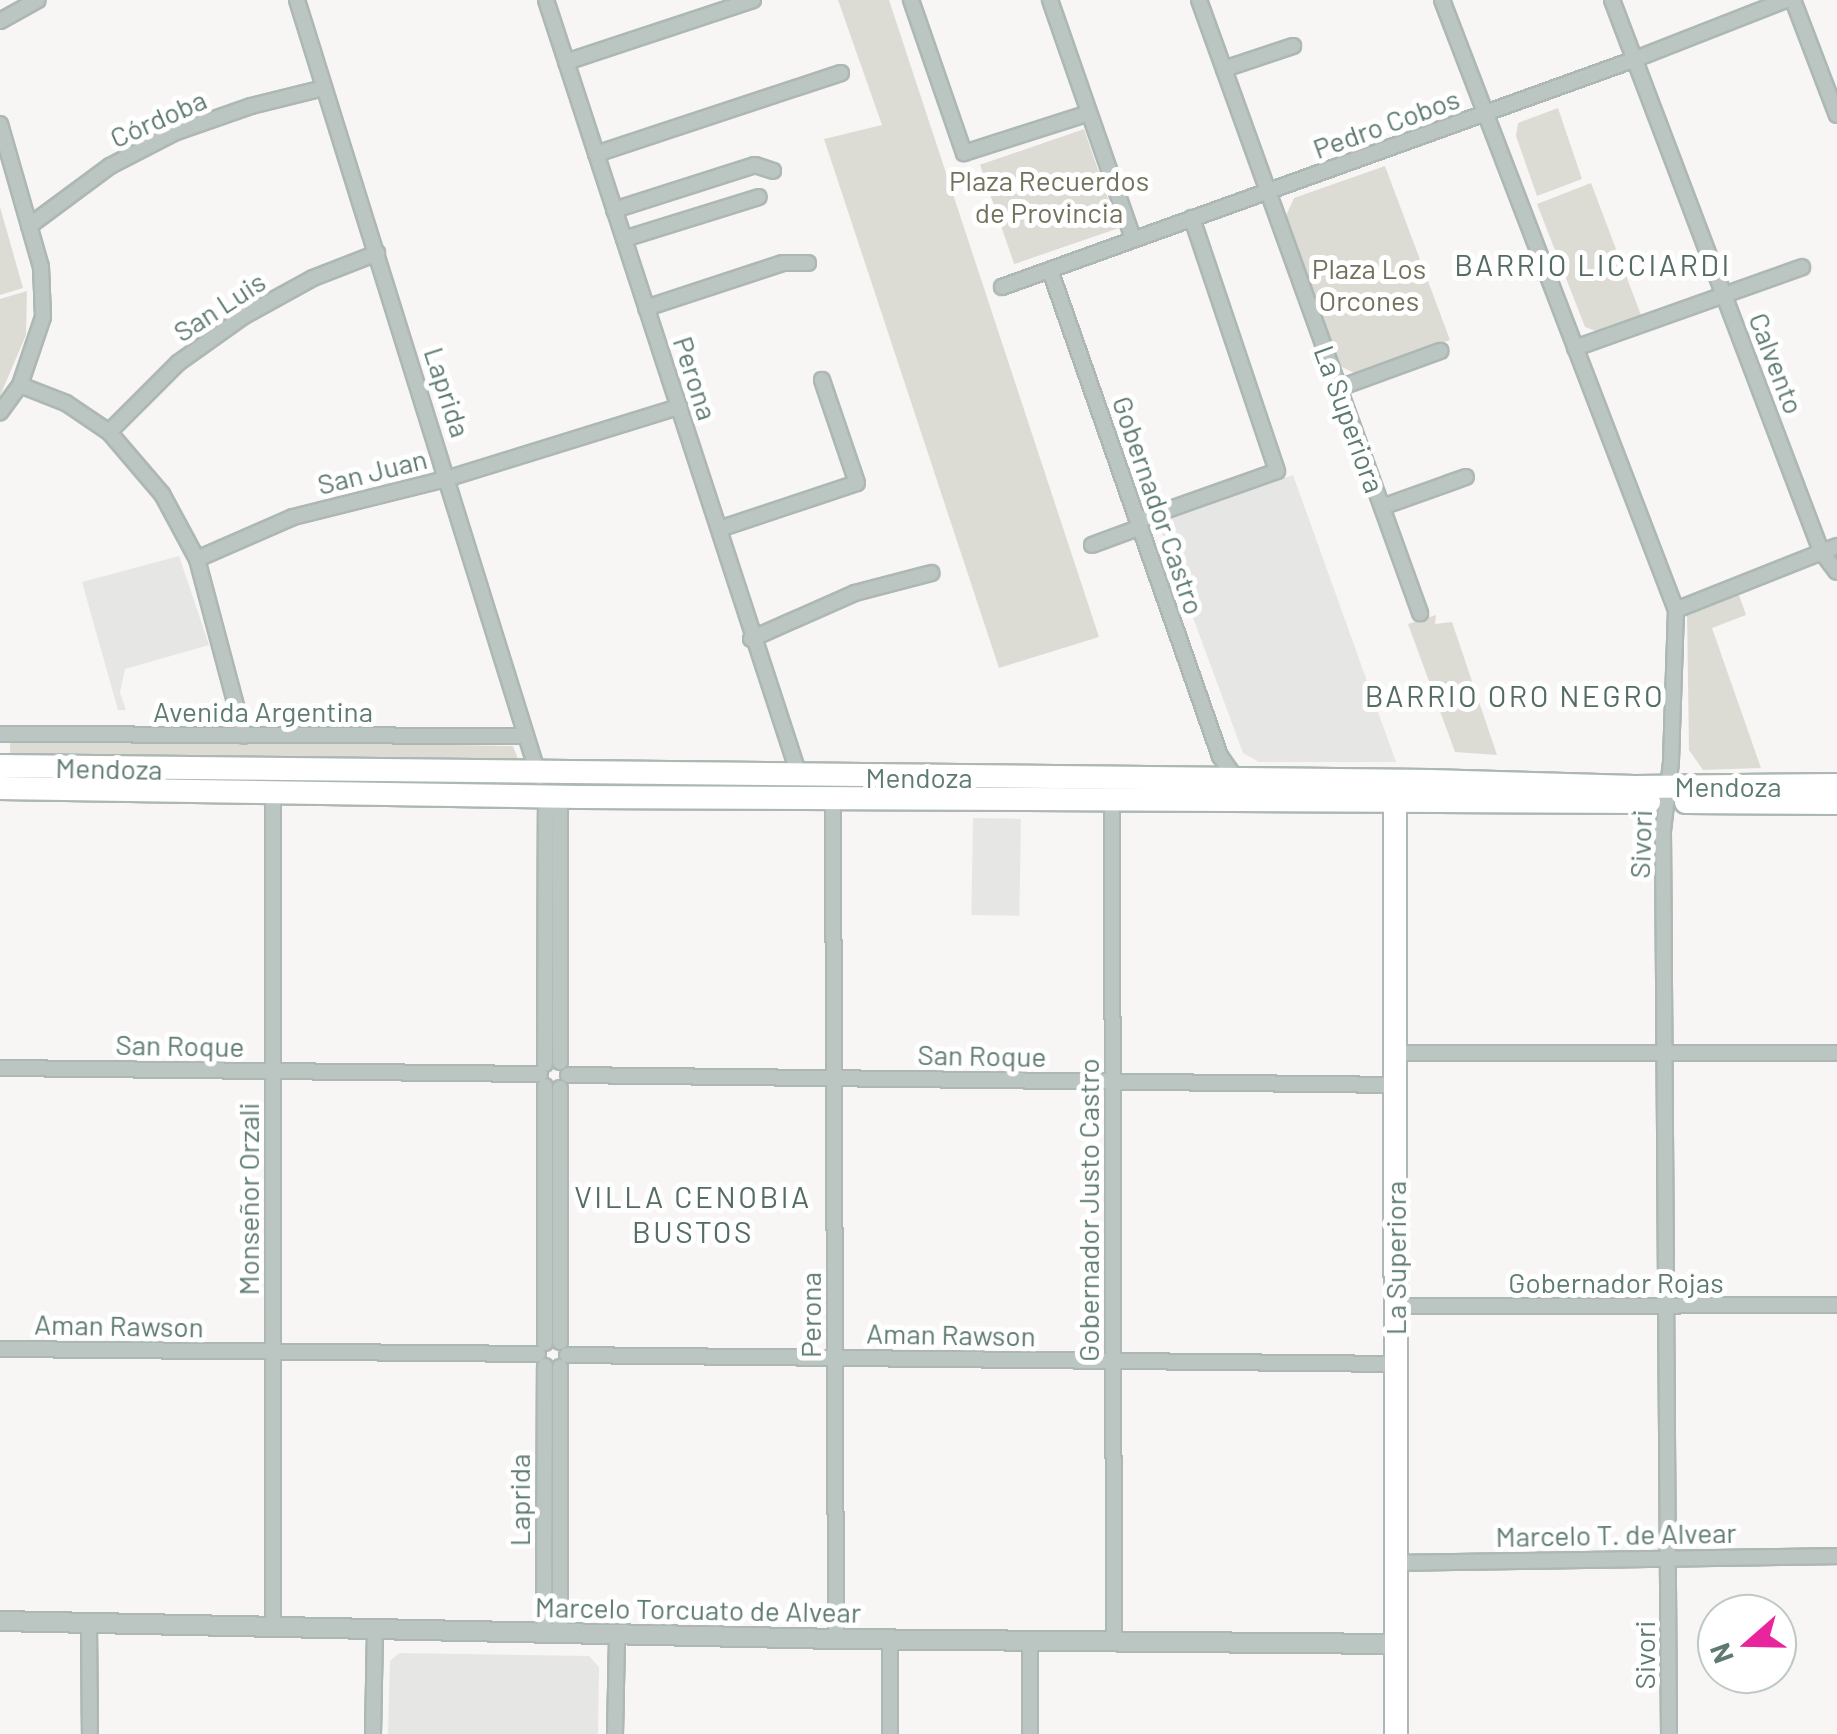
<!DOCTYPE html>
<meta charset="utf-8">
<style>
body{margin:0}
#map{position:relative;width:1837px;height:1734px;overflow:hidden;background:#f8f5f5;font-family:Barlow,sans-serif}
div>[style]{position:absolute}
.built>*{inset:0;background:#e6e7e5;transform-origin:0 0}
.green>*{inset:0;background:#dddcd4;transform-origin:0 0}
.roads{filter:drop-shadow(2px 0 #adb8b4) drop-shadow(-2px 0 #adb8b4) drop-shadow(0 2px #adb8b4) drop-shadow(0 -2px #adb8b4)}
.minor>*{height:14px;margin:-7px;padding:0 7px;transform-origin:7px;border-radius:7px;background:#bbc5c1}
.tertiary>*{height:18px;margin:-9px;padding:0 9px;transform-origin:9px;border-radius:9px;background:#bbc5c1}
.primary>*{height:22px;margin:-11px;padding:0 11px;transform-origin:11px;border-radius:11px;background:#fff}
span{translate:-50% -50%;white-space:nowrap;text-align:center;line-height:1.15;-webkit-text-stroke:10px #fff;paint-order:stroke}
.street-label{font-size:28px;color:#5e7b70}
.park-label{font-size:28px;color:#73725d}
.neighbourhood-label{font-size:30px;color:#546c62;letter-spacing:2.5px}
.north{position:absolute;left:1697px;top:1594px;width:100px;height:100px;box-sizing:border-box;background:#fff;border:2px solid #bfcac6;border-radius:50%;rotate:250deg;font-size:28px;font-weight:700;line-height:40px;text-align:center;color:#5e7b70}
.north::after{content:'';display:block;margin:auto;width:35px;height:45px;background:#e8259b;clip-path:polygon(50% 0,100% 100%,50% 72%,0 100%)}
</style>
<div id="map">
<div class="built">
<div style="clip-path:polygon(1293px 475px,1301px 497px,1396px 762px,1259px 762px,1243px 753px,1158px 523px)"></div>
<div style="clip-path:polygon(179px 556px,209px 645px,125px 669px,120px 692px,126px 710px,118px 710px,82px 582px)"></div>
<div style="left:973px;top:818px;width:48px;height:97px;rotate:1deg"></div>
<div style="clip-path:polygon(399px 1653px,589px 1656px,599px 1667px,598px 1734px,388px 1734px,390px 1661px)"></div>
</div>
<div class="green">
<div style="clip-path:polygon(838px 0,889px 0,1099px 637px,999px 668px,824px 139px,882px 125px)"></div>
<div style="clip-path:polygon(1558px 108px,1582px 179px,1537px 196px,1516px 136px,1518px 123px)"></div>
<div style="left:1084px;top:129px;width:105px;height:110px;rotate:71deg"></div>
<div style="clip-path:polygon(1385px 166px,1450px 340px,1356px 374px,1338px 365px,1285px 218px,1294px 198px)"></div>
<div style="clip-path:polygon(1591px 183px,1641px 315px,1596px 331px,1585px 327px,1537px 204px)"></div>
<div style="clip-path:polygon(0 207px,23px 288px,0 295px)"></div>
<div style="clip-path:polygon(27px 291px,26px 335px,0 396px,0 299px)"></div>
<div style="clip-path:polygon(1739px 595px,1746px 615px,1712px 628px,1761px 768px,1703px 770px,1689px 750px,1687px 613px)"></div>
<div style="clip-path:polygon(1436px 615px,1435px 624px,1452px 622px,1497px 755px,1455px 752px,1408px 624px)"></div>
<div style="clip-path:polygon(15px 737px,513px 746px,518px 759px,16px 756px,10px 753px,10px 742px)"></div>
</div>
<div class="roads">
<div class="minor">
<div style="left:297px;top:0;width:814px;rotate:72.7deg"></div>
<div style="left:546px;top:0;width:818px;rotate:71.92deg"></div>
<div style="left:911px;top:0;width:162px;rotate:70.9deg"></div>
<div style="left:964px;top:153px;width:131px;rotate:-17.7deg"></div>
<div style="left:1050px;top:0;width:253px;rotate:70.8deg"></div>
<div style="left:1199px;top:0;width:652px;rotate:70.17deg"></div>
<div style="left:1442px;top:0;width:653px;rotate:69.01deg"></div>
<div style="left:1676px;top:610px;width:152px;rotate:91.9deg"></div>
<div style="left:1671px;top:762px;width:69px;rotate:96.6deg"></div>
<div style="left:1663px;top:831px;width:903px;rotate:89.62deg"></div>
<div style="left:1612px;top:0;width:589px;rotate:69.23deg"></div>
<div style="left:1821px;top:551px;width:26px;rotate:53deg"></div>
<div style="left:1793px;top:0;width:123px;rotate:69.1deg"></div>
<div style="left:0;top:21px;width:43px;rotate:-28.9deg"></div>
<div style="left:566px;top:62px;width:197px;rotate:-18.3deg"></div>
<div style="left:1224px;top:69px;width:73px;rotate:-18.4deg"></div>
<div style="left:0;top:124px;width:149px;rotate:74deg"></div>
<div style="left:41px;top:267px;width:50px;rotate:87.7deg"></div>
<div style="left:43px;top:317px;width:72px;rotate:108.7deg"></div>
<div style="left:20px;top:385px;width:34px;rotate:126deg"></div>
<div style="left:596px;top:154px;width:258px;rotate:-18.3deg"></div>
<div style="left:614px;top:210px;width:148px;rotate:-17.7deg"></div>
<div style="left:755px;top:165px;width:19px;rotate:18deg"></div>
<div style="left:29px;top:226px;width:101px;rotate:-36.5deg"></div>
<div style="left:110px;top:166px;width:72px;rotate:-27.3deg"></div>
<div style="left:174px;top:133px;width:82px;rotate:-19.3deg"></div>
<div style="left:251px;top:106px;width:75px;rotate:-13.9deg"></div>
<div style="left:624px;top:239px;width:141px;rotate:-17.3deg"></div>
<div style="left:1050px;top:270px;width:515px;rotate:70.72deg"></div>
<div style="left:1220px;top:756px;width:29px;rotate:55deg"></div>
<div style="left:1002px;top:287px;width:671px;rotate:-19.79deg"></div>
<div style="left:1633px;top:60px;width:164px;rotate:-21.4deg"></div>
<div style="left:646px;top:308px;width:144px;rotate:-18.2deg"></div>
<div style="left:783px;top:263px;width:25px"></div>
<div style="left:1575px;top:348px;width:241px;rotate:-19.6deg"></div>
<div style="left:20px;top:385px;width:49px;rotate:21.4deg"></div>
<div style="left:66px;top:403px;width:52px;rotate:34deg"></div>
<div style="left:109px;top:432px;width:82px;rotate:49.5deg"></div>
<div style="left:162px;top:494px;width:74px;rotate:61.7deg"></div>
<div style="left:197px;top:559px;width:183px;rotate:75.1deg"></div>
<div style="left:1339px;top:388px;width:108px;rotate:-20.1deg"></div>
<div style="left:109px;top:432px;width:98px;rotate:-45deg"></div>
<div style="left:178px;top:363px;width:81px;rotate:-35.5deg"></div>
<div style="left:244px;top:316px;width:79px;rotate:-28.8deg"></div>
<div style="left:313px;top:278px;width:69px;rotate:-21.3deg"></div>
<div style="left:1382px;top:507px;width:89px;rotate:-19.7deg"></div>
<div style="left:1139px;top:520px;width:146px;rotate:-19.5deg"></div>
<div style="left:1277px;top:471px;width:267px;rotate:-108.6deg"></div>
<div style="left:719px;top:529px;width:145px;rotate:-18.4deg"></div>
<div style="left:857px;top:483px;width:109px;rotate:-108.8deg"></div>
<div style="left:1092px;top:545px;width:52px;rotate:-20.2deg"></div>
<div style="left:197px;top:559px;width:105px;rotate:-23.6deg"></div>
<div style="left:293px;top:517px;width:161px;rotate:-14deg"></div>
<div style="left:449px;top:478px;width:241px;rotate:-17.2deg"></div>
<div style="left:1676px;top:610px;width:173px;rotate:-21.7deg"></div>
<div style="left:751px;top:639px;width:114px;rotate:-23.9deg"></div>
<div style="left:855px;top:593px;width:79px;rotate:-14.7deg"></div>
<div style="left:0;top:734px;width:526px;rotate:0.22deg"></div>
<div style="left:273px;top:789px;width:839px;rotate:90deg"></div>
<div style="left:1112px;top:792px;width:850px;rotate:89.87deg"></div>
<div style="left:552px;top:795px;width:17px;rotate:62deg"></div>
<div style="left:560px;top:810px;width:252px;rotate:90deg"></div>
<div style="left:833px;top:795px;width:844px;rotate:89.8deg"></div>
<div style="left:1395px;top:1053px;width:442px"></div>
<div style="left:545px;top:1064px;width:254px;rotate:-89.8deg"></div>
<div style="left:546px;top:810px;width:16px;rotate:-63deg"></div>
<div style="left:0;top:1068px;width:540px;rotate:0.64deg"></div>
<div style="left:568px;top:1075px;width:827px;rotate:0.69deg"></div>
<div style="left:1395px;top:1306px;width:442px;rotate:-0.1deg"></div>
<div style="left:560px;top:1342px;width:254px;rotate:-90deg"></div>
<div style="left:545px;top:1343px;width:257px;rotate:-90deg"></div>
<div style="left:0;top:1349px;width:538px;rotate:0.53deg"></div>
<div style="left:567px;top:1355px;width:828px;rotate:0.62deg"></div>
<div style="left:1396px;top:1563px;width:441px;rotate:-0.9deg"></div>
<div style="left:89px;top:1625px;width:109px;rotate:89.5deg"></div>
<div style="left:544px;top:1633px;width:267px;rotate:-89.8deg"></div>
<div style="left:560px;top:1634px;width:267px;rotate:-90deg"></div>
<div style="left:1030px;top:1641px;width:93px;rotate:90deg"></div>
<div style="left:373px;top:1734px;width:104px;rotate:-88.9deg"></div>
<div style="left:615px;top:1734px;width:99px;rotate:-88.8deg"></div>
<div style="left:890px;top:1734px;width:94px;rotate:-90deg"></div>
</div>
<div class="tertiary">
<div style="left:0;top:1621px;width:836px;rotate:1.23deg"></div>
<div style="left:836px;top:1639px;width:560px;rotate:0.51deg"></div>
</div>
<div class="primary">
<div style="left:0;top:766px;width:1429px;rotate:0.6deg"></div>
<div style="left:1429px;top:781px;width:206px;rotate:1.7deg"></div>
<div style="left:1635px;top:787px;width:202px;rotate:-0.6deg"></div>
<div style="left:0;top:788px;width:581px;rotate:0.89deg"></div>
<div style="left:581px;top:797px;width:1068px;rotate:0.27deg"></div>
<div style="left:1395px;top:790px;width:944px;rotate:89.94deg"></div>
<div style="left:1686px;top:802px;width:151px;rotate:0.4deg"></div>
</div>
</div>
<div class="street-label">
<span style="left:158px;top:118px;rotate:-24deg">Córdoba</span>
<span style="left:1386px;top:123px;rotate:-20deg">Pedro Cobos</span>
<span style="left:219px;top:306px;rotate:-33deg">San Luis</span>
<span style="left:1777px;top:363px;rotate:69deg">Calvento</span>
<span style="left:696px;top:378px;rotate:72deg">Perona</span>
<span style="left:448px;top:392px;rotate:72deg">Laprida</span>
<span style="left:1350px;top:419px;rotate:70deg">La Superiora</span>
<span style="left:372px;top:471px;rotate:-14deg">San Juan</span>
<span style="left:1159px;top:505px;rotate:71deg">Gobernador Castro</span>
<span style="left:263px;top:711px">Avenida Argentina</span>
<span style="left:109px;top:768px;rotate:1deg">Mendoza</span>
<span style="left:919px;top:777px">Mendoza</span>
<span style="left:1728px;top:786px">Mendoza</span>
<span style="left:1640px;top:844px;rotate:-88deg">Sivori</span>
<span style="left:180px;top:1045px;rotate:1deg">San Roque</span>
<span style="left:982px;top:1055px;rotate:1deg">San Roque</span>
<span style="left:248px;top:1199px;rotate:-90deg">Monseñor Orzali</span>
<span style="left:1088px;top:1210px;rotate:-90deg">Gobernador Justo Castro</span>
<span style="left:1395px;top:1258px;rotate:-90deg">La Superiora</span>
<span style="left:1616px;top:1282px">Gobernador Rojas</span>
<span style="left:810px;top:1315px;rotate:-90deg">Perona</span>
<span style="left:119px;top:1325px;rotate:1deg">Aman Rawson</span>
<span style="left:951px;top:1334px;rotate:1deg">Aman Rawson</span>
<span style="left:519px;top:1500px;rotate:-90deg">Laprida</span>
<span style="left:1616px;top:1534px;rotate:-1deg">Marcelo T. de Alvear</span>
<span style="left:698px;top:1609px;rotate:1deg">Marcelo Torcuato de Alvear</span>
<span style="left:1644px;top:1655px;rotate:-90deg">Sivori</span>
</div>
<div class="park-label">
<span style="left:1049px;top:196px">Plaza Recuerdos<br>de Provincia</span>
<span style="left:1369px;top:284px">Plaza Los<br>Orcones</span>
</div>
<div class="neighbourhood-label">
<span style="left:1593px;top:264px">BARRIO LICCIARDI</span>
<span style="left:1515px;top:695px">BARRIO ORO NEGRO</span>
<span style="left:693px;top:1213px">VILLA CENOBIA<br>BUSTOS</span>
</div>
<div class="north">N</div>
</div>
